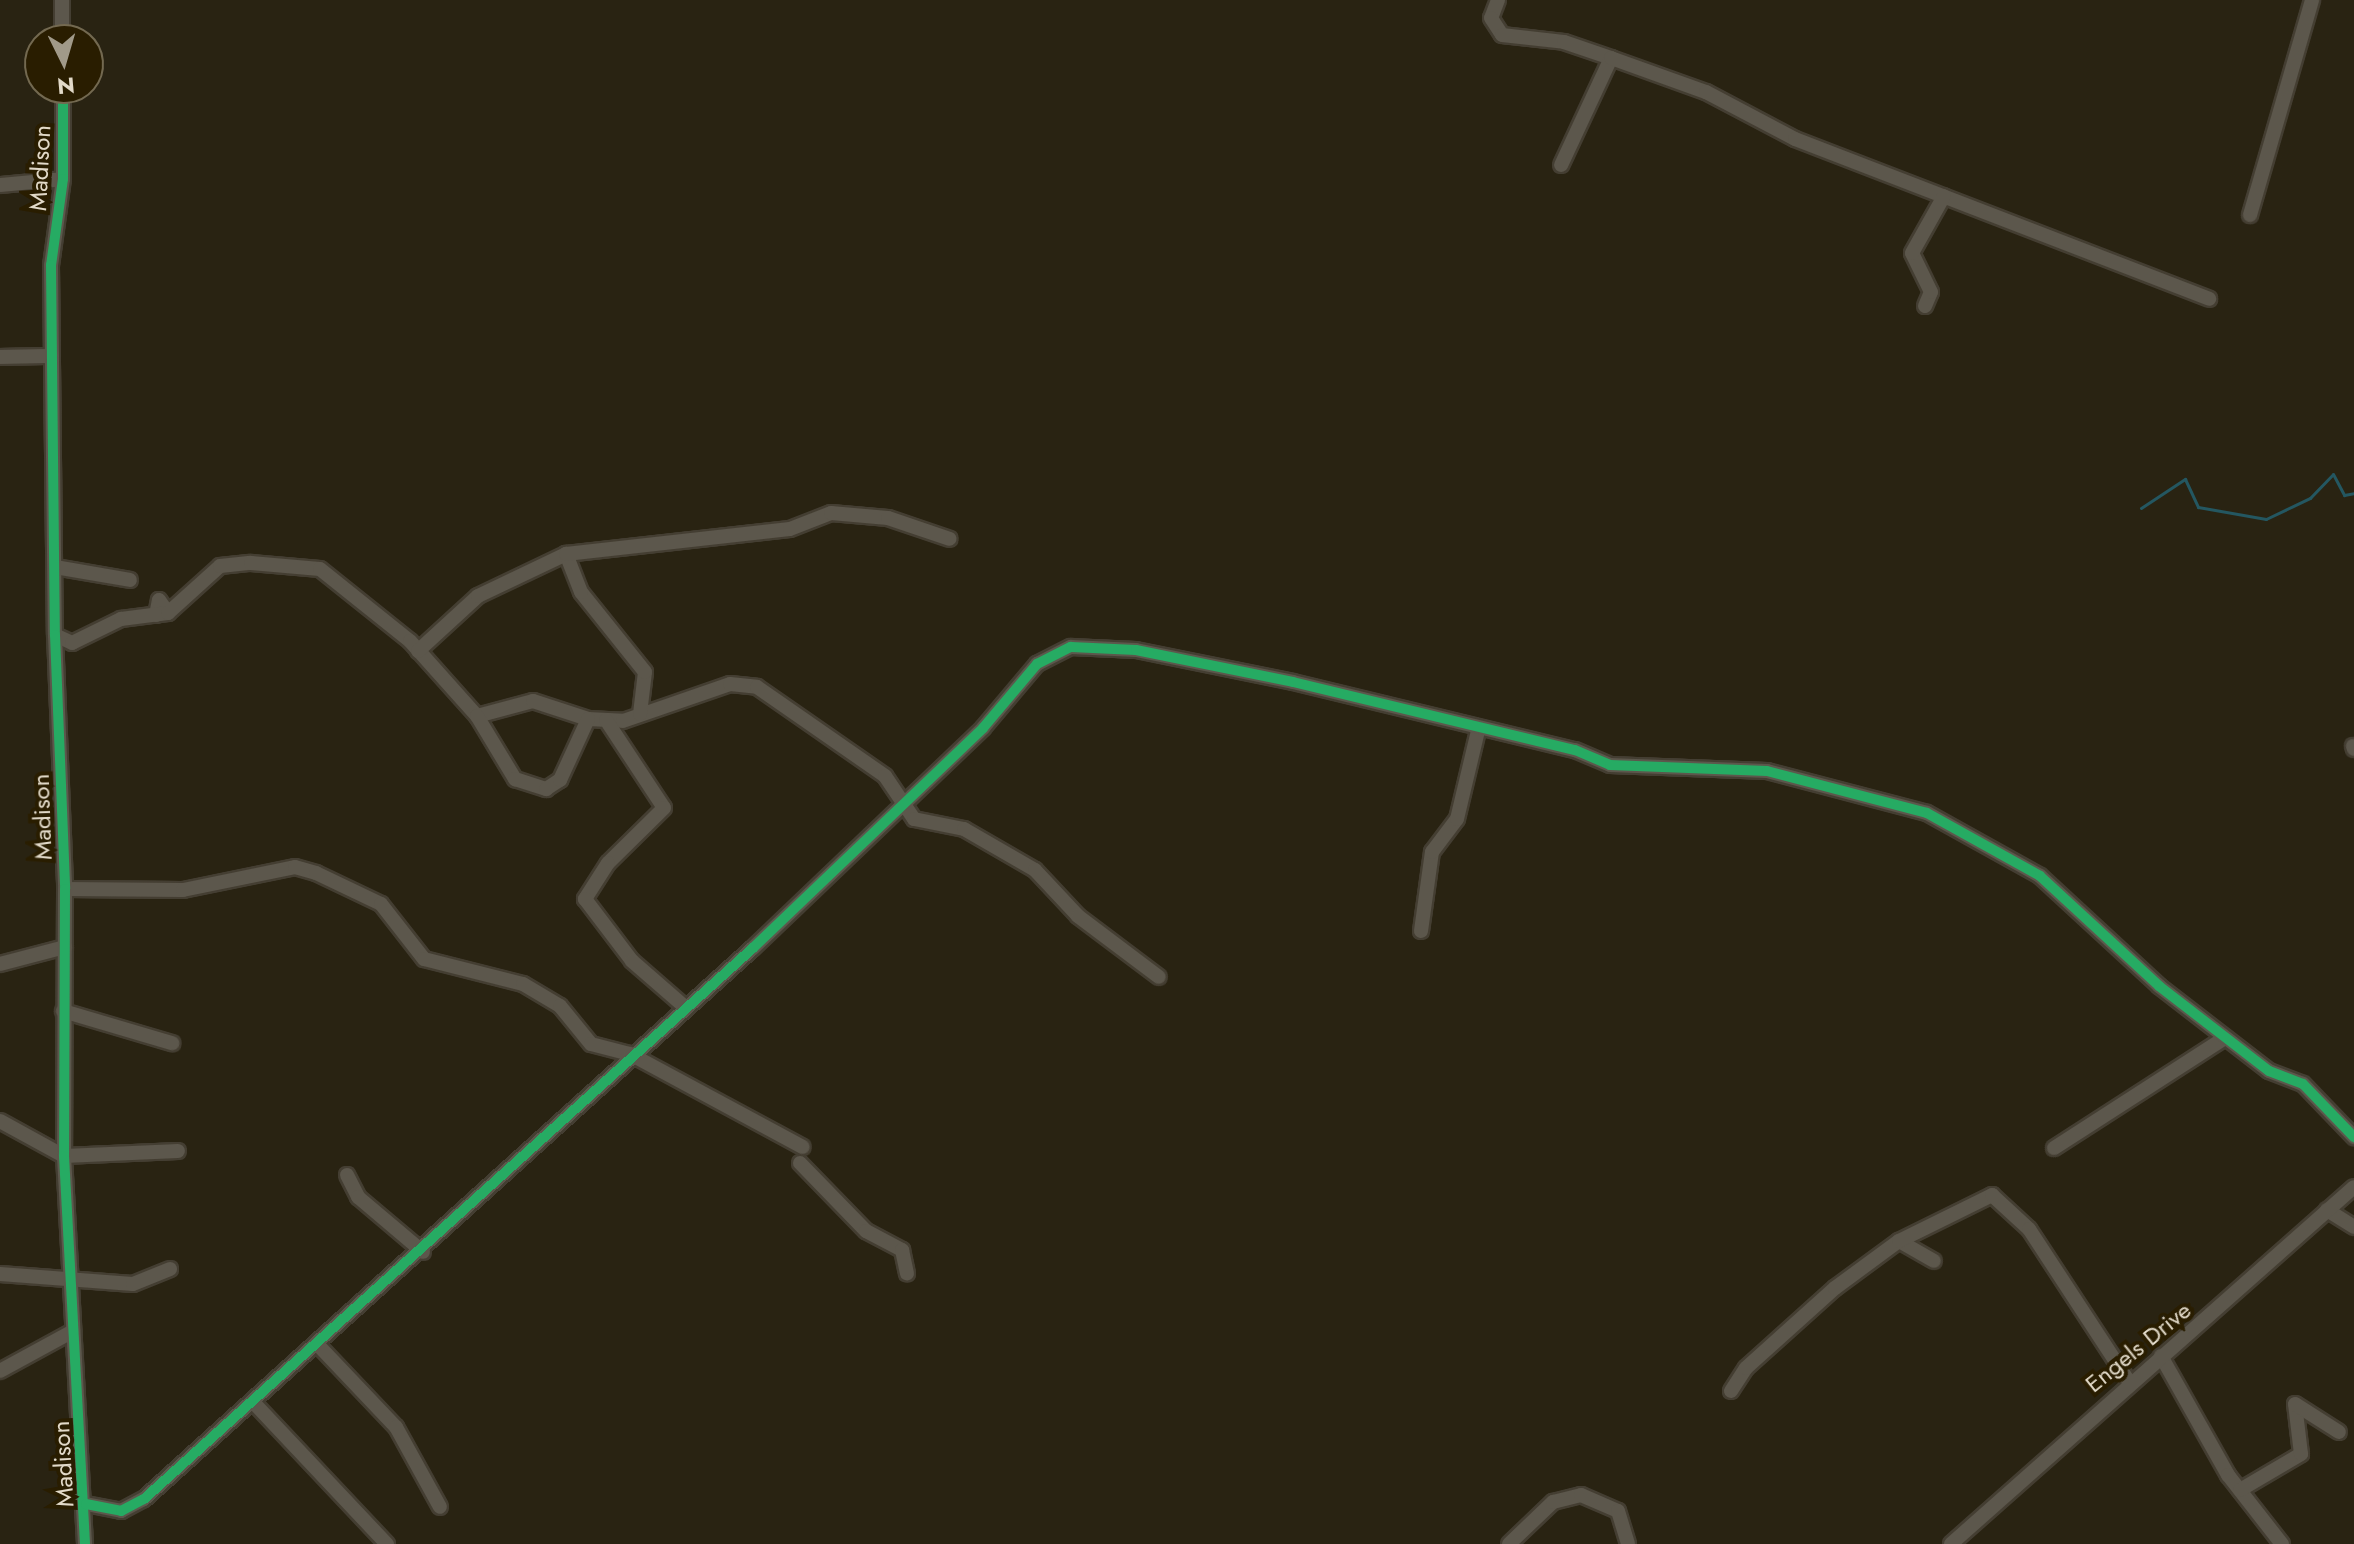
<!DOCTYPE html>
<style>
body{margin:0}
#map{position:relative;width:2354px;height:1544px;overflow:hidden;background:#292312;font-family:Jost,sans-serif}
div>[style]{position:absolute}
.stream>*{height:3px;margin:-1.5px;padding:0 1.5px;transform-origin:1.5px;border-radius:1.5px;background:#245761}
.roads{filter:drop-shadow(2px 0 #443e32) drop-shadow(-2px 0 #443e32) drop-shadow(0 2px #443e32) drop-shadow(0 -2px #443e32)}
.minor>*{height:14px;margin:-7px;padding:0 7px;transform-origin:7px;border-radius:7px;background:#5c574c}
.cycleway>*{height:10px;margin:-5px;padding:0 5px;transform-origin:5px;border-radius:5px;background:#26ab63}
span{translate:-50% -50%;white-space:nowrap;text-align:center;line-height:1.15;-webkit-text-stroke:8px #291d00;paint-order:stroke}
.street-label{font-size:24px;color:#e2dac9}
.north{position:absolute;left:24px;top:24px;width:80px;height:80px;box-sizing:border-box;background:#291d00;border:2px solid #736950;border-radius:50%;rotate:175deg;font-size:22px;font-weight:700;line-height:32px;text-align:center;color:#e2dac9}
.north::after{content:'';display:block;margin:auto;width:28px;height:36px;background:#a19a89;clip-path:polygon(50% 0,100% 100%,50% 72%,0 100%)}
</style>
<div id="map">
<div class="stream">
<div style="left:2141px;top:508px;width:53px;rotate:-33.4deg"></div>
<div style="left:2185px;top:479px;width:31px;rotate:65deg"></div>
<div style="left:2198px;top:507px;width:69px;rotate:10deg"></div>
<div style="left:2266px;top:519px;width:49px;rotate:-25.5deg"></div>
<div style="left:2310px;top:498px;width:33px;rotate:-46deg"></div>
<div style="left:2333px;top:474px;width:24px;rotate:62deg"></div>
<div style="left:2344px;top:495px;width:10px;rotate:-11deg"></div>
</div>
<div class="roads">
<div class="minor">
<div style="left:62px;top:0;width:40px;rotate:90deg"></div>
<div style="left:1498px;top:0;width:19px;rotate:111deg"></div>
<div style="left:1491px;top:18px;width:20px;rotate:57deg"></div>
<div style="left:1502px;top:35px;width:62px;rotate:6.4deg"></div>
<div style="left:1564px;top:42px;width:50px;rotate:18.8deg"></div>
<div style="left:1611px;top:58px;width:118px;rotate:115deg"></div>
<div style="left:1611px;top:58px;width:101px;rotate:19.7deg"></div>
<div style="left:1706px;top:92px;width:101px;rotate:27.8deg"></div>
<div style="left:1795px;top:139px;width:444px;rotate:21.1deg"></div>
<div style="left:63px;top:88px;width:91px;rotate:90deg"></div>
<div style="left:63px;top:179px;width:87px;rotate:97.9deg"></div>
<div style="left:51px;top:265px;width:370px;rotate:89.4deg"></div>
<div style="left:55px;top:635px;width:254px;rotate:87.7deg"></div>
<div style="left:65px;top:889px;width:267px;rotate:90.2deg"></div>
<div style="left:64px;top:1156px;width:389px;rotate:86.9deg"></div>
<div style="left:0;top:185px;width:63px;rotate:-5.4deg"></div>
<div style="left:2250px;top:215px;width:224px;rotate:-73.9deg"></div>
<div style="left:1925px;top:306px;width:15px;rotate:-67deg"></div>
<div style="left:1931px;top:292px;width:43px;rotate:-116deg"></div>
<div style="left:1912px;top:253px;width:65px;rotate:-60.7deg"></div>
<div style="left:0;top:357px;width:52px;rotate:-1.1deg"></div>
<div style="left:55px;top:567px;width:76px;rotate:9.8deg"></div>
<div style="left:156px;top:615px;width:15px;rotate:-79deg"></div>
<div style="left:159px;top:600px;width:16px;rotate:55deg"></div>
<div style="left:55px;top:635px;width:19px;rotate:25deg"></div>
<div style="left:72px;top:643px;width:55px;rotate:-26.1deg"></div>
<div style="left:121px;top:619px;width:47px;rotate:-7.3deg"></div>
<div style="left:168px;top:613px;width:70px;rotate:-42.1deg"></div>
<div style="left:220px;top:566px;width:31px;rotate:-6deg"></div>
<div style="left:251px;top:563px;width:69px;rotate:5deg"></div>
<div style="left:320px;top:569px;width:115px;rotate:38.7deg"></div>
<div style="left:410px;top:641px;width:101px;rotate:48.2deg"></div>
<div style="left:477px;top:716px;width:58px;rotate:-15deg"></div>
<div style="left:533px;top:701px;width:58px;rotate:18.1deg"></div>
<div style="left:588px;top:719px;width:35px;rotate:3deg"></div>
<div style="left:623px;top:721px;width:113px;rotate:-19.1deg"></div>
<div style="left:730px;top:684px;width:27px;rotate:6deg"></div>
<div style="left:757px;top:687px;width:156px;rotate:34.8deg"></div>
<div style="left:885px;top:776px;width:52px;rotate:56deg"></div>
<div style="left:914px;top:819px;width:51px;rotate:11.3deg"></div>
<div style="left:964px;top:829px;width:82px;rotate:30deg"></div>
<div style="left:1035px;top:870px;width:63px;rotate:46.9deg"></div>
<div style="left:1078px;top:916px;width:101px;rotate:37deg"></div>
<div style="left:418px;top:651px;width:81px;rotate:-42.5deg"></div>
<div style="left:478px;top:596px;width:98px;rotate:-25.5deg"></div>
<div style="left:640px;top:714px;width:42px;rotate:-83.2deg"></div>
<div style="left:645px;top:672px;width:102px;rotate:-128.7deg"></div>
<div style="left:581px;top:592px;width:41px;rotate:-111.5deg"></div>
<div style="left:566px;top:554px;width:225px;rotate:-6.4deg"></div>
<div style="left:790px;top:529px;width:44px;rotate:-21.3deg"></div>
<div style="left:831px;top:513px;width:57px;rotate:5deg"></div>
<div style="left:888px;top:518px;width:65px;rotate:18.7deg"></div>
<div style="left:477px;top:716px;width:74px;rotate:58.9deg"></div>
<div style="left:515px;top:779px;width:33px;rotate:18deg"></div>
<div style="left:546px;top:789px;width:17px;rotate:-33deg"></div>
<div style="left:560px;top:780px;width:67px;rotate:-65.3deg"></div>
<div style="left:606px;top:720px;width:105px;rotate:56.6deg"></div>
<div style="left:664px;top:808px;width:78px;rotate:135.5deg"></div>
<div style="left:608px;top:863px;width:43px;rotate:122.6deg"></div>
<div style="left:585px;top:899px;width:78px;rotate:52.8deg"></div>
<div style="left:632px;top:961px;width:70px;rotate:41deg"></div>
<div style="left:2353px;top:746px;width:3px;rotate:72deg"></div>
<div style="left:65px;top:889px;width:118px;rotate:0.5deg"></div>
<div style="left:183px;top:890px;width:114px;rotate:-11.6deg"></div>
<div style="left:295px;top:867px;width:22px;rotate:16deg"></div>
<div style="left:316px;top:873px;width:72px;rotate:25.5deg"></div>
<div style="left:381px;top:904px;width:70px;rotate:52deg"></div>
<div style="left:424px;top:959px;width:102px;rotate:14.2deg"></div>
<div style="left:523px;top:984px;width:43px;rotate:30.7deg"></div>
<div style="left:560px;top:1006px;width:49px;rotate:50.8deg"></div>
<div style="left:591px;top:1044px;width:40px;rotate:14.4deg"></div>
<div style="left:630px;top:1054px;width:196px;rotate:28.3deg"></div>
<div style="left:1421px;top:931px;width:80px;rotate:-82.1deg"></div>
<div style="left:1432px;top:852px;width:41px;rotate:-52.9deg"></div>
<div style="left:1457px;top:819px;width:90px;rotate:-76.6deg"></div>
<div style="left:0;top:964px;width:67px;rotate:-14.7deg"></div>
<div style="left:63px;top:1011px;width:114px;rotate:16.4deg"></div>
<div style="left:0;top:1121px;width:73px;rotate:28.7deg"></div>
<div style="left:64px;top:1156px;width:114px;rotate:-2.5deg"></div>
<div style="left:2054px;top:1148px;width:203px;rotate:-32.8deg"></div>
<div style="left:800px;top:1163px;width:95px;rotate:45.9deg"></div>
<div style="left:866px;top:1231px;width:41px;rotate:27.8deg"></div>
<div style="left:902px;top:1250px;width:24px;rotate:78deg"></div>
<div style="left:347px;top:1175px;width:25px;rotate:63deg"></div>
<div style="left:358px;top:1197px;width:85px;rotate:40.2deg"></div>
<div style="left:2327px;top:1210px;width:32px;rotate:32deg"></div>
<div style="left:1899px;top:1241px;width:40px;rotate:29.7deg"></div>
<div style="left:0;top:1274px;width:133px;rotate:4.3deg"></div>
<div style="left:133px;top:1284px;width:40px;rotate:-22deg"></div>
<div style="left:319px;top:1346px;width:112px;rotate:46.5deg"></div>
<div style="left:396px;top:1427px;width:91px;rotate:61.2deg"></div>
<div style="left:2161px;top:1356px;width:137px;rotate:60.6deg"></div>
<div style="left:2228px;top:1475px;width:88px;rotate:52deg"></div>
<div style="left:0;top:1371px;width:83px;rotate:-28.7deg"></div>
<div style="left:1731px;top:1391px;width:27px;rotate:-57deg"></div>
<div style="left:1746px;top:1368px;width:120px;rotate:-42deg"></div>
<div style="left:1835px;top:1288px;width:79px;rotate:-36.3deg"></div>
<div style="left:1899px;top:1241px;width:104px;rotate:-26.3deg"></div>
<div style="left:1992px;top:1195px;width:50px;rotate:42.6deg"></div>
<div style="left:2029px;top:1229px;width:183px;rotate:56.8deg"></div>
<div style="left:254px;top:1403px;width:194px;rotate:46.7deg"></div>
<div style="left:2240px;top:1490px;width:71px;rotate:-30.5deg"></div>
<div style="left:2301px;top:1454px;width:50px;rotate:-96.8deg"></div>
<div style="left:2295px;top:1404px;width:52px;rotate:32.5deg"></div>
<div style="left:86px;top:1504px;width:36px;rotate:11deg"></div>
<div style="left:121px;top:1511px;width:26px;rotate:-28deg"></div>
<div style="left:144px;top:1499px;width:821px;rotate:-42.14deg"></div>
<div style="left:753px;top:948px;width:318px;rotate:-43.7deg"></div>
<div style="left:983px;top:728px;width:84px;rotate:-49.8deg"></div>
<div style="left:1037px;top:664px;width:38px;rotate:-27deg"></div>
<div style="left:1071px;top:647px;width:65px;rotate:2.6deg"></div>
<div style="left:1136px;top:650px;width:160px;rotate:11.5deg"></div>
<div style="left:1293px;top:682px;width:290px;rotate:13.6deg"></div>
<div style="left:1575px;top:750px;width:38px;rotate:23deg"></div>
<div style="left:1610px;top:765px;width:157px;rotate:2.2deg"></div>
<div style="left:1767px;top:771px;width:165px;rotate:14.7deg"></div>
<div style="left:1927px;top:813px;width:129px;rotate:29.1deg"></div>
<div style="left:2040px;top:876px;width:162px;rotate:42.7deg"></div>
<div style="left:2159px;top:986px;width:139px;rotate:37.7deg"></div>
<div style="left:2269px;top:1071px;width:36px;rotate:21deg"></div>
<div style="left:2303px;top:1084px;width:74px;rotate:46.1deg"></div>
<div style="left:1509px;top:1544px;width:61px;rotate:-43.7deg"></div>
<div style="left:1553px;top:1502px;width:29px;rotate:-14deg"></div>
<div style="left:1581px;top:1495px;width:40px;rotate:23.4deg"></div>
<div style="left:1618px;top:1511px;width:34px;rotate:73deg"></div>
<div style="left:1951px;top:1544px;width:538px;rotate:-41.54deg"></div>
</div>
</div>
<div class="cycleway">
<div style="left:63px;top:88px;width:91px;rotate:90deg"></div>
<div style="left:63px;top:179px;width:87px;rotate:97.9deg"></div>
<div style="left:51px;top:265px;width:370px;rotate:89.4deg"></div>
<div style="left:55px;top:635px;width:254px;rotate:87.7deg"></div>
<div style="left:65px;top:889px;width:267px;rotate:90.2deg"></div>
<div style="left:64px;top:1156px;width:389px;rotate:86.9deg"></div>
<div style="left:86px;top:1504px;width:36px;rotate:11deg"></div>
<div style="left:121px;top:1511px;width:26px;rotate:-28deg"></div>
<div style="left:144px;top:1499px;width:821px;rotate:-42.14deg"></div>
<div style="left:753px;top:948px;width:318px;rotate:-43.7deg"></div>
<div style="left:983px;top:728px;width:84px;rotate:-49.8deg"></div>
<div style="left:1037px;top:664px;width:38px;rotate:-27deg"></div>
<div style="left:1071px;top:647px;width:65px;rotate:2.6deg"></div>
<div style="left:1136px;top:650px;width:160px;rotate:11.5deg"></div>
<div style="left:1293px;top:682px;width:290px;rotate:13.6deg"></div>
<div style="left:1575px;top:750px;width:38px;rotate:23deg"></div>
<div style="left:1610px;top:765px;width:157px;rotate:2.2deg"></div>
<div style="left:1767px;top:771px;width:165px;rotate:14.7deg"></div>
<div style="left:1927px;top:813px;width:129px;rotate:29.1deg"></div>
<div style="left:2040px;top:876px;width:162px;rotate:42.7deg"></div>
<div style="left:2159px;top:986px;width:139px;rotate:37.7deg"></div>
<div style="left:2269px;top:1071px;width:36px;rotate:21deg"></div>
<div style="left:2303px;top:1084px;width:74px;rotate:46.1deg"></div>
</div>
<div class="street-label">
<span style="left:40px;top:168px;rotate:-87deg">Madison</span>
<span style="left:42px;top:817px;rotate:-92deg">Madison</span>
<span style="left:2138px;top:1347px;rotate:-39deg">Engels Drive</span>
<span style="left:63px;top:1464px;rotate:-93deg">Madison</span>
</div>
<div class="north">N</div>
</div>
